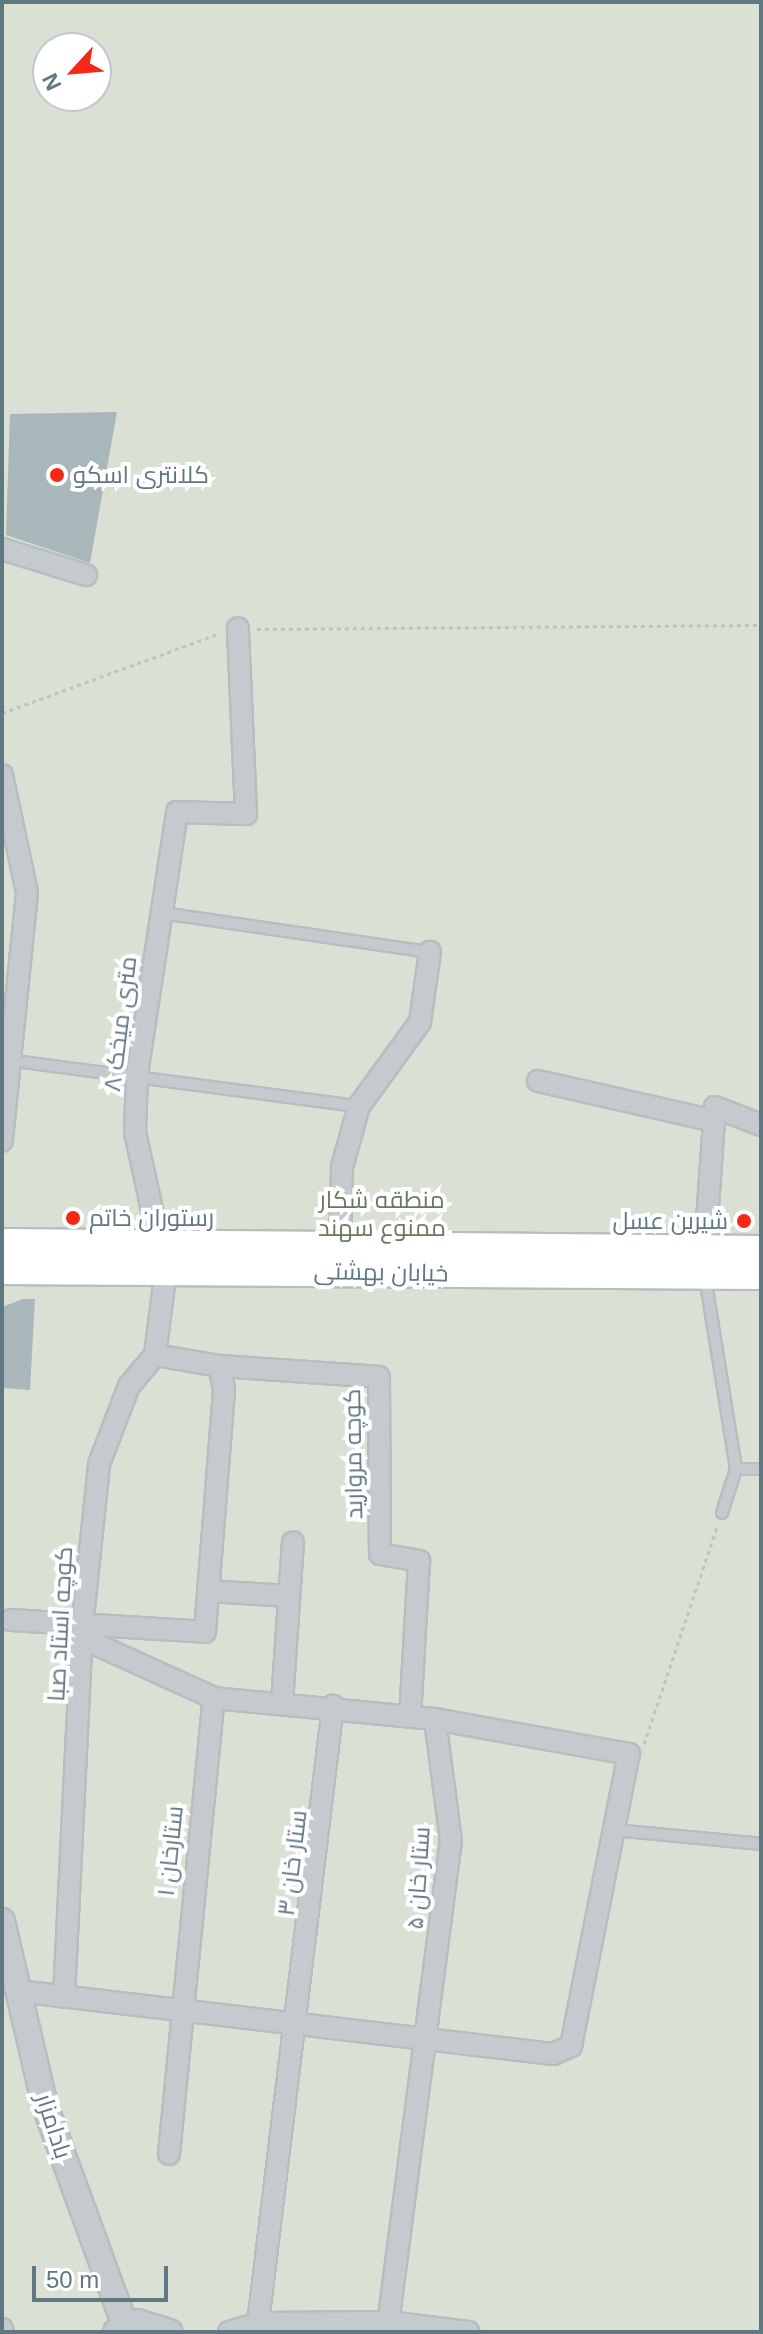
<!DOCTYPE html>
<meta charset="utf-8">
<style>
body{margin:0}
#map{position:relative;width:763px;height:2334px;overflow:hidden;background:#f7f7f4;font-family:Arial,Cairo,sans-serif}
div>[style]{position:absolute}
.green>*{inset:0;background:#dae0d4}
.building>*{inset:0;background:#aab7ba}
.path>*{height:3px;margin-top:-1.5px;transform-origin:0;background:repeating-linear-gradient(90deg,#c0c3c5 0 4px,transparent 0 8px)}
.roads{filter:drop-shadow(2px 0 #b6bec1) drop-shadow(-2px 0 #b6bec1) drop-shadow(0 2px #b6bec1) drop-shadow(0 -2px #b6bec1)}
.service>*{height:10px;margin:-5px;padding:0 5px;transform-origin:5px;border-radius:5px;background:#c4cacd}
.minor>*{height:20px;margin:-10px;padding:0 10px;transform-origin:10px;border-radius:10px;background:#c4cacd}
.tertiary>*{height:24px;margin:-12px;padding:0 12px;transform-origin:12px;border-radius:12px;background:#c4cacd}
.secondary>*{height:28px;margin:-14px;padding:0 14px;transform-origin:14px;border-radius:14px;background:#fff}
.dots>*{width:22px;height:22px;translate:-50% -50%;box-sizing:border-box;border:4px solid #fff;border-radius:50%}
span{translate:-50% -50%;white-space:nowrap;text-align:center;line-height:1.15;-webkit-text-stroke:8px #fff;paint-order:stroke}
.poi-label{font-size:24px;color:#5f7882}
.left{translate:0 -50%;text-align:left}
.right{translate:-100% -50%;text-align:right}
.street-label{font-size:24px;color:#5f7882}
.park-label{font-size:24px;color:#68795f}
.frame{position:absolute;inset:0;border:4px solid #5f7882;pointer-events:none}
.north{position:absolute;left:32px;top:32px;width:80px;height:80px;box-sizing:border-box;background:#fff;border:2px solid #bfc9cd;border-radius:50%;rotate:244deg;font-size:22px;font-weight:700;line-height:32px;text-align:center;color:#5f7882}
.north::after{content:'';display:block;margin:auto;width:28px;height:36px;background:#f52716;clip-path:polygon(50% 0,100% 100%,50% 72%,0 100%)}
.scale{position:absolute;left:32px;top:2266px;width:136px;height:36px;box-sizing:border-box;border:4px solid #5f7882;border-top:0;padding-left:10px;font-size:24px;line-height:28px;white-space:nowrap;color:#5f7882;-webkit-text-stroke:6px #fff;paint-order:stroke}
</style>
<div id="map">
<div class="green">
<div style="clip-path:polygon(evenodd,2px 2px,761px 2px,761px 2332px,2px 2332px,2px 2px,48px 48px,96px 48px,96px 96px,48px 96px,48px 48px)"></div>
</div>
<div class="building">
<div style="clip-path:polygon(117px 412px,90px 563px,6px 535px,10px 414px)"></div>
<div style="clip-path:polygon(23px 1299px,35px 1299px,30px 1390px,2px 1388px,2px 1307px)"></div>
</div>
<div class="path">
<div style="left:2px;top:440px;width:37px;rotate:90deg"></div>
<div style="left:257px;top:629px;width:504px;rotate:-0.45deg"></div>
<div style="left:2px;top:713px;width:230px;rotate:-20.1deg"></div>
<div style="left:644px;top:1744px;width:232px;rotate:-71.4deg"></div>
</div>
<div class="roads">
<div class="service">
<div style="left:162px;top:913px;width:271px;rotate:8.3deg"></div>
<div style="left:15px;top:1061px;width:347px;rotate:7.5deg"></div>
<div style="left:705px;top:1277px;width:194px;rotate:80.8deg"></div>
<div style="left:736px;top:1469px;width:46px;rotate:107.7deg"></div>
<div style="left:736px;top:1469px;width:25px"></div>
<div style="left:614px;top:1830px;width:148px;rotate:5.4deg"></div>
</div>
<div class="minor">
<div style="left:2px;top:549px;width:88px;rotate:17.2deg"></div>
<div style="left:2px;top:775px;width:121px;rotate:78deg"></div>
<div style="left:27px;top:893px;width:249px;rotate:95.8deg"></div>
<div style="left:538px;top:1081px;width:180px;rotate:12.8deg"></div>
<div style="left:159px;top:1242px;width:113px;rotate:-102.3deg"></div>
<div style="left:135px;top:1132px;width:58px;rotate:-88deg"></div>
<div style="left:137px;top:1074px;width:265px;rotate:-81.3deg"></div>
<div style="left:177px;top:812px;width:69px;rotate:1.7deg"></div>
<div style="left:246px;top:814px;width:186px;rotate:-92.5deg"></div>
<div style="left:340px;top:1245px;width:78px;rotate:-88.5deg"></div>
<div style="left:342px;top:1167px;width:63px;rotate:-74.4deg"></div>
<div style="left:359px;top:1106px;width:104px;rotate:-54deg"></div>
<div style="left:420px;top:1022px;width:71px;rotate:-81.9deg"></div>
<div style="left:705px;top:1249px;width:142px;rotate:-86deg"></div>
<div style="left:715px;top:1107px;width:49px;rotate:21.4deg"></div>
<div style="left:219px;top:1366px;width:160px;rotate:3.9deg"></div>
<div style="left:379px;top:1377px;width:177px;rotate:89.7deg"></div>
<div style="left:380px;top:1554px;width:40px;rotate:10deg"></div>
<div style="left:419px;top:1561px;width:155px;rotate:93.3deg"></div>
<div style="left:209px;top:1591px;width:80px;rotate:3.6deg"></div>
<div style="left:11px;top:1620px;width:194px;rotate:3.5deg"></div>
<div style="left:205px;top:1632px;width:244px;rotate:-85.5deg"></div>
<div style="left:224px;top:1389px;width:24px;rotate:-102deg"></div>
<div style="left:219px;top:1366px;width:65px;rotate:-170.2deg"></div>
<div style="left:282px;top:1703px;width:161px;rotate:-86.1deg"></div>
<div style="left:18px;top:1991px;width:539px;rotate:6.72deg"></div>
<div style="left:553px;top:2054px;width:20px;rotate:-24deg"></div>
<div style="left:571px;top:2046px;width:298px;rotate:-78.8deg"></div>
<div style="left:629px;top:1754px;width:197px;rotate:-169.8deg"></div>
<div style="left:435px;top:1719px;width:222px;rotate:-174.6deg"></div>
<div style="left:214px;top:1698px;width:145px;rotate:-155.6deg"></div>
<div style="left:64px;top:1997px;width:370px;rotate:-87.2deg"></div>
<div style="left:82px;top:1627px;width:164px;rotate:-84deg"></div>
<div style="left:99px;top:1464px;width:84px;rotate:-69deg"></div>
<div style="left:129px;top:1386px;width:40px;rotate:-50deg"></div>
<div style="left:155px;top:1355px;width:87px;rotate:-82.7deg"></div>
<div style="left:169px;top:2154px;width:458px;rotate:-84.4deg"></div>
<div style="left:258px;top:2323px;width:622px;rotate:-83.07deg"></div>
<div style="left:2px;top:2329px;width:3px;rotate:72deg"></div>
<div style="left:229px;top:2332px;width:30px;rotate:-17deg"></div>
<div style="left:258px;top:2323px;width:130px;rotate:-0.4deg"></div>
<div style="left:388px;top:2322px;width:81px;rotate:7.1deg"></div>
<div style="left:387px;top:2332px;width:495px;rotate:-82.6deg"></div>
<div style="left:451px;top:1841px;width:123px;rotate:-97.5deg"></div>
</div>
<div class="tertiary">
<div style="left:2px;top:1921px;width:190px;rotate:76.9deg"></div>
<div style="left:45px;top:2106px;width:234px;rotate:70deg"></div>
<div style="left:116px;top:2332px;width:23px;rotate:-25deg"></div>
<div style="left:137px;top:2322px;width:34px;rotate:17deg"></div>
</div>
<div class="secondary">
<div style="left:2px;top:1243px;width:759px;rotate:0.53deg"></div>
<div style="left:2px;top:1270px;width:759px;rotate:0.38deg"></div>
</div>
</div>
<div class="dots">
<div style="left:57px;top:475px;background:#f52716"></div>
<div style="left:73px;top:1218px;background:#f52716"></div>
<div style="left:744px;top:1221px;background:#f52716"></div>
</div>
<div class="poi-label">
<span class="left" style="left:73px;top:475px">کلانتری اسکو</span>
<span class="left" style="left:89px;top:1218px">رستوران خاتم</span>
<span class="right" style="left:728px;top:1221px">شیرین عسل</span>
</div>
<div class="street-label">
<span style="left:120px;top:1024px;rotate:-83deg">۸ متری میخک</span>
<span style="left:381px;top:1272px;rotate:1deg">خیابان بهشتی</span>
<span style="left:353px;top:1454px;rotate:-91deg">کوچه مروارید</span>
<span style="left:60px;top:1624px;rotate:-87deg">کوچه استاد صبا</span>
<span style="left:170px;top:1851px;rotate:-84deg">ستارخان ۱</span>
<span style="left:292px;top:1863px;rotate:-83deg">ستار خان ۳</span>
<span style="left:418px;top:1878px;rotate:-86deg">ستار خان ۵</span>
<span style="left:54px;top:2126px;rotate:72deg">بادامزار</span>
</div>
<div class="park-label">
<span style="left:382px;top:1214px">منطقه شکار<br>ممنوع سهند</span>
</div>
<div class="frame"></div>
<div class="north">N</div>
<div class="scale">50 m</div>
</div>
